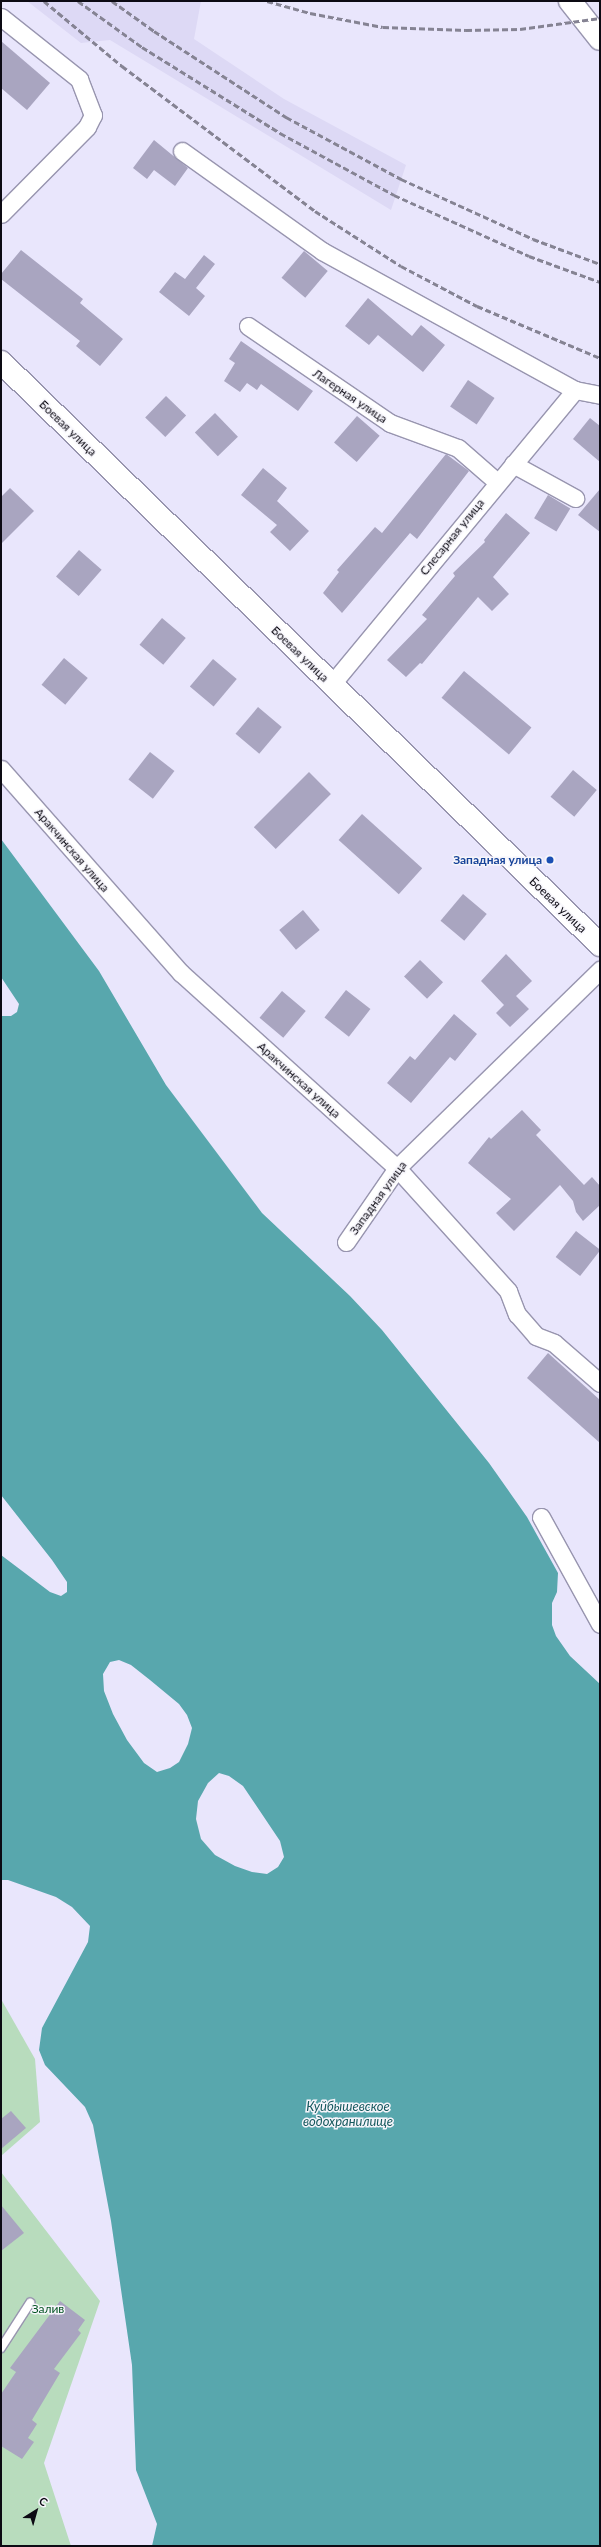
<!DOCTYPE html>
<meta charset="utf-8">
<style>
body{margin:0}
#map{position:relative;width:601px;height:2547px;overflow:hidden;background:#e9e6fc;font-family:Lato,sans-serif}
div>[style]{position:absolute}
.built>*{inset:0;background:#ddd9f5}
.green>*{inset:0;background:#b8dcbd}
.water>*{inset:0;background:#58a7ad}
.building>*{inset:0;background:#a9a5c0;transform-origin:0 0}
.roads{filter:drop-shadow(1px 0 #9895af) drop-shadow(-1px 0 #9895af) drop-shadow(0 1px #9895af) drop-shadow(0 -1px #9895af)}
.service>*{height:8px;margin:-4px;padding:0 4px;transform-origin:4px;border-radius:4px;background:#fff}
.minor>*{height:17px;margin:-8.5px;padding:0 8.5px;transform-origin:8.5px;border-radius:8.5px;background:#fff}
.secondary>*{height:22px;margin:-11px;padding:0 11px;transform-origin:11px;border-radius:11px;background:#fff}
.rail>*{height:3px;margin-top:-1.5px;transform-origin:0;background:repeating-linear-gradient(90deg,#858393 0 6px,transparent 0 9px)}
.dots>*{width:11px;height:11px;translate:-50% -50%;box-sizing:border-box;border:2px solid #f6f5fb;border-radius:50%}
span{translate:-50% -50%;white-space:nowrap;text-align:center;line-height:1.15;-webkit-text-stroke:3px #f6f5fb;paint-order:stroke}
.street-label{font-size:12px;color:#0c0a13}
.transit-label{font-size:12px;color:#164399;font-weight:700}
.right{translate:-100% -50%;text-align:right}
.park-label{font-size:12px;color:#025321}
.water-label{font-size:13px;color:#15595e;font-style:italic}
.frame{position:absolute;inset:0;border:2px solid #0c0a13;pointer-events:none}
.north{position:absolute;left:16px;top:2491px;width:40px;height:40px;-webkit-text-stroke:3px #f6f5fb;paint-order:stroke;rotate:37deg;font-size:11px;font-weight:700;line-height:16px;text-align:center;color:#0c0a13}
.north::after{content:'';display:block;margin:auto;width:14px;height:18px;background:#0c0a13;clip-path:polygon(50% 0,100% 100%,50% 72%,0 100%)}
</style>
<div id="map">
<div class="built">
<div style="clip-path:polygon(27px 1px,201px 1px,194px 39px,284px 99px,406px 165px,391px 210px,110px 40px,81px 43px)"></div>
</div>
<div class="green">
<div style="clip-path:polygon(1px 1999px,35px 2059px,40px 2122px,1px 2156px)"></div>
<div style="clip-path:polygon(1px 2172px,100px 2301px,44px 2463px,71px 2546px,1px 2546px)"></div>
</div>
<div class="water">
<div style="clip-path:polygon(evenodd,1px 839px,99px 971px,166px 1085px,262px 1213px,350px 1296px,382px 1330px,489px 1463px,527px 1517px,558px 1573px,557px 1592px,552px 1603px,552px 1625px,556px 1636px,570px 1656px,600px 1684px,600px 2546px,152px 2546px,157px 2524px,136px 2470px,132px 2365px,111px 2221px,93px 2125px,85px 2107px,45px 2065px,39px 2050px,42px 2028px,88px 1942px,90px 1926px,72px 1907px,56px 1897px,8px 1880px,1px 1880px,1px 1555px,50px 1592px,61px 1596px,67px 1592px,67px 1582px,52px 1560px,1px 1495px,1px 1016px,11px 1016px,17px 1012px,19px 1004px,1px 977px,1px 839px,119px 1660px,131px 1665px,150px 1680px,179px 1704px,187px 1715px,192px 1728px,188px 1744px,179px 1762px,170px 1768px,157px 1772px,144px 1763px,127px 1740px,113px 1714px,104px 1691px,103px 1674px,110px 1662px,119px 1660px,1px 839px,219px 1773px,229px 1776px,243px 1786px,280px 1841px,284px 1857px,278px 1867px,267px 1874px,252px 1872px,235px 1866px,215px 1855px,201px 1839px,196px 1819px,198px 1801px,208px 1783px,219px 1773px)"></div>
</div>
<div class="building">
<div style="clip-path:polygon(1px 41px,50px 83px,27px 110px,1px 88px)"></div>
<div style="clip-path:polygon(154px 140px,188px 168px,175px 186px,154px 170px,147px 179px,133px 168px)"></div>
<div style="clip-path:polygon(21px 250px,83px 299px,80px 303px,123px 339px,100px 366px,76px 346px,80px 341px,1px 279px,1px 274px)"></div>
<div style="left:304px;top:251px;width:31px;height:35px;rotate:40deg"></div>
<div style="clip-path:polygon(204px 255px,215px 264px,196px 288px,205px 296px,189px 316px,159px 292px,175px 272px,185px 279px)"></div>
<div style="clip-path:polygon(368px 298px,412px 336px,421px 325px,445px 345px,423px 372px,378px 335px,369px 345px,345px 326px)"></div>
<div style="clip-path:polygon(241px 341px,313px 391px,298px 411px,261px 384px,257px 390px,247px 383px,240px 392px,224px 381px,235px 363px,229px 359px)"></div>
<div style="left:468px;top:380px;width:32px;height:32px;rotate:34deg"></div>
<div style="left:166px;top:396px;width:28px;height:30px;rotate:44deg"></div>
<div style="left:215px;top:413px;width:33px;height:28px;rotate:46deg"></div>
<div style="left:357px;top:416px;width:30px;height:35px;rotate:41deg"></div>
<div style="clip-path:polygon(590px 418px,600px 426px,600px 462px,573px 439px)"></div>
<div style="clip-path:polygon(446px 454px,469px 471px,417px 539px,410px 533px,342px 613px,323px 593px,339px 572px,337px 570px,375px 527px,382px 533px)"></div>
<div style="clip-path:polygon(263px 468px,287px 488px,277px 501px,309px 531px,290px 551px,270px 532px,277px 525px,241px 495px)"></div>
<div style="clip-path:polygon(10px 488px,34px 511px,1px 544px,1px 497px)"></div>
<div style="clip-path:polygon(600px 489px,600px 532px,578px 515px)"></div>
<div style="left:548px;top:495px;width:26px;height:27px;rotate:31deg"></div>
<div style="clip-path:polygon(506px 513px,530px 533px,493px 577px,509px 594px,492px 611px,478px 597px,422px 664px,420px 663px,406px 677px,387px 660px,427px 619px,422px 615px,455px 576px,453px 573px,485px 542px,484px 540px)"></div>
<div style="left:79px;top:550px;width:30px;height:35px;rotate:41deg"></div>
<div style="left:162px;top:618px;width:31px;height:35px;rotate:40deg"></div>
<div style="left:64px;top:658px;width:31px;height:35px;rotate:40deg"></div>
<div style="left:213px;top:659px;width:31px;height:36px;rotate:40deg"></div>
<div style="left:464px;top:671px;width:88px;height:35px;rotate:40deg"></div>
<div style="left:258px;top:707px;width:31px;height:35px;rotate:40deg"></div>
<div style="left:150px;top:752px;width:31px;height:35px;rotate:38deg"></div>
<div style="left:573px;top:770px;width:31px;height:35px;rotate:40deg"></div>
<div style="left:309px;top:772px;width:31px;height:78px;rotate:45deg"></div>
<div style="left:362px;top:814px;width:81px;height:35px;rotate:42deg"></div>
<div style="left:463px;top:894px;width:31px;height:35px;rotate:40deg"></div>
<div style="left:303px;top:910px;width:26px;height:31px;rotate:50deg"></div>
<div style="clip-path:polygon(506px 954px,532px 981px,516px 996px,529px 1009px,510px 1027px,496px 1013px,504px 1005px,481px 981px)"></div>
<div style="left:420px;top:960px;width:32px;height:23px;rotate:44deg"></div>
<div style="left:346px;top:990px;width:31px;height:35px;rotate:38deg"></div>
<div style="left:282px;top:991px;width:31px;height:35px;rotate:40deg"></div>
<div style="clip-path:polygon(454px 1014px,477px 1034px,455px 1061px,450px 1057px,411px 1103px,387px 1083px,410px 1056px,415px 1060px)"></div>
<div style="clip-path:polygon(522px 1110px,541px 1130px,536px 1135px,584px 1185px,592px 1177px,600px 1186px,600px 1205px,583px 1221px,576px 1212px,573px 1201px,560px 1185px,514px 1231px,496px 1213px,511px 1199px,468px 1163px,489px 1137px,491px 1139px)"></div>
<div style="left:576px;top:1231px;width:31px;height:33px;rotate:38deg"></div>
<div style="clip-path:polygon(548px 1353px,600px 1400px,600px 1443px,527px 1378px)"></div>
<div style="clip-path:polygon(11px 2111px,26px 2128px,1px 2149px,1px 2119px)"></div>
<div style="clip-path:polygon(1px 2205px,24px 2233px,1px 2251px)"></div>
<div style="clip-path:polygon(60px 2301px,85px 2320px,78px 2330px,81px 2333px,54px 2369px,60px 2373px,32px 2420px,37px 2424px,28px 2438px,34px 2442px,22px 2459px,1px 2446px,1px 2394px,16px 2372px,10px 2368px)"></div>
</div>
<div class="roads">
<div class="service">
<div style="left:1px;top:2348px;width:54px;rotate:-57.2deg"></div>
</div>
<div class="minor">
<div style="left:1px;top:17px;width:100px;rotate:38.5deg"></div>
<div style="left:79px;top:79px;width:39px;rotate:69deg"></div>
<div style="left:93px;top:115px;width:13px;rotate:117deg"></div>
<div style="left:87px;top:127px;width:122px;rotate:134.7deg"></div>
<div style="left:182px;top:151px;width:172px;rotate:35.5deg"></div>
<div style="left:322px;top:251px;width:289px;rotate:28.8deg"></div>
<div style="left:575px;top:390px;width:25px;rotate:11deg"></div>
<div style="left:248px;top:326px;width:172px;rotate:34.3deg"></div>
<div style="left:390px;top:423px;width:72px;rotate:20.2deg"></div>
<div style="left:458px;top:448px;width:52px;rotate:41.1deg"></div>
<div style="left:513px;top:464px;width:71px;rotate:28.7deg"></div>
<div style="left:331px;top:685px;width:383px;rotate:-50.4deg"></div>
<div style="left:1px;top:769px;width:272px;rotate:48.6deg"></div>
<div style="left:181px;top:973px;width:291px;rotate:42.1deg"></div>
<div style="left:397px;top:1168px;width:166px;rotate:47.9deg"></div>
<div style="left:508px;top:1291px;width:25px;rotate:69deg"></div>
<div style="left:517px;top:1314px;width:29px;rotate:49deg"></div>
<div style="left:536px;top:1336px;width:19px;rotate:21deg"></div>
<div style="left:554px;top:1343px;width:61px;rotate:41deg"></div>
<div style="left:346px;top:1242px;width:90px;rotate:-55.4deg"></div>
<div style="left:397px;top:1168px;width:284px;rotate:-44.3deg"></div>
<div style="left:541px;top:1517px;width:122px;rotate:61.1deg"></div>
</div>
<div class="secondary">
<div style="left:570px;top:1px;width:48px;rotate:51.7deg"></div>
<div style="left:1px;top:362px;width:836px;rotate:44.22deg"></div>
</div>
</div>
<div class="rail">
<div style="left:44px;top:1px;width:102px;rotate:39.8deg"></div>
<div style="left:122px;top:66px;width:241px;rotate:36.9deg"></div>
<div style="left:315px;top:211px;width:102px;rotate:32.6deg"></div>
<div style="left:401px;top:266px;width:86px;rotate:27.8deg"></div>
<div style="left:477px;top:306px;width:134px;rotate:22.9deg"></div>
<div style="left:78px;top:1px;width:79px;rotate:35.7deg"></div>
<div style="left:142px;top:47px;width:163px;rotate:31.9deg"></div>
<div style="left:280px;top:133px;width:130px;rotate:28.5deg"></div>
<div style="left:394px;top:195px;width:148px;rotate:24.3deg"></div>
<div style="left:529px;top:256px;width:76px;rotate:20.1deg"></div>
<div style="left:112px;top:1px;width:52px;rotate:35.5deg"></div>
<div style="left:154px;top:31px;width:158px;rotate:33.1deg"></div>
<div style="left:286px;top:117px;width:131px;rotate:28.3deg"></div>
<div style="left:401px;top:179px;width:145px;rotate:24.4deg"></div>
<div style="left:533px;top:239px;width:72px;rotate:20.5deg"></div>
<div style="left:267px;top:1px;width:45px;rotate:15.6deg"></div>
<div style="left:310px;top:13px;width:74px;rotate:10.9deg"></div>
<div style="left:383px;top:27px;width:83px;rotate:2.1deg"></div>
<div style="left:466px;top:30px;width:54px;rotate:-1.1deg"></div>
<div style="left:520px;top:29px;width:81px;rotate:-7.8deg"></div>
</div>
<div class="dots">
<div style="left:550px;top:860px;background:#1a4fb4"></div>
</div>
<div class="street-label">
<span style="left:350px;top:396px;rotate:34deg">Лагерная улица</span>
<span style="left:68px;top:428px;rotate:44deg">Боевая улица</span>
<span style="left:452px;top:537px;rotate:-51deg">Слесарная улица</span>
<span style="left:300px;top:654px;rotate:44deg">Боевая улица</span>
<span style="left:72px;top:850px;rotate:49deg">Аракчинская улица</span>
<span style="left:558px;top:905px;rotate:44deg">Боевая улица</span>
<span style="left:299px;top:1080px;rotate:42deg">Аракчинская улица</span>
<span style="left:378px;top:1198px;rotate:-54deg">Западная улица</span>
</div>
<div class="transit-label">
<span class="right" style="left:542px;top:860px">Западная улица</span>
</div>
<div class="park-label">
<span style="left:48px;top:2309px">Залив</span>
</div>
<div class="water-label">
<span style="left:348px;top:2114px">Куйбышевское<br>водохранилище</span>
</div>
<div class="frame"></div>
<div class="north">С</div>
</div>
